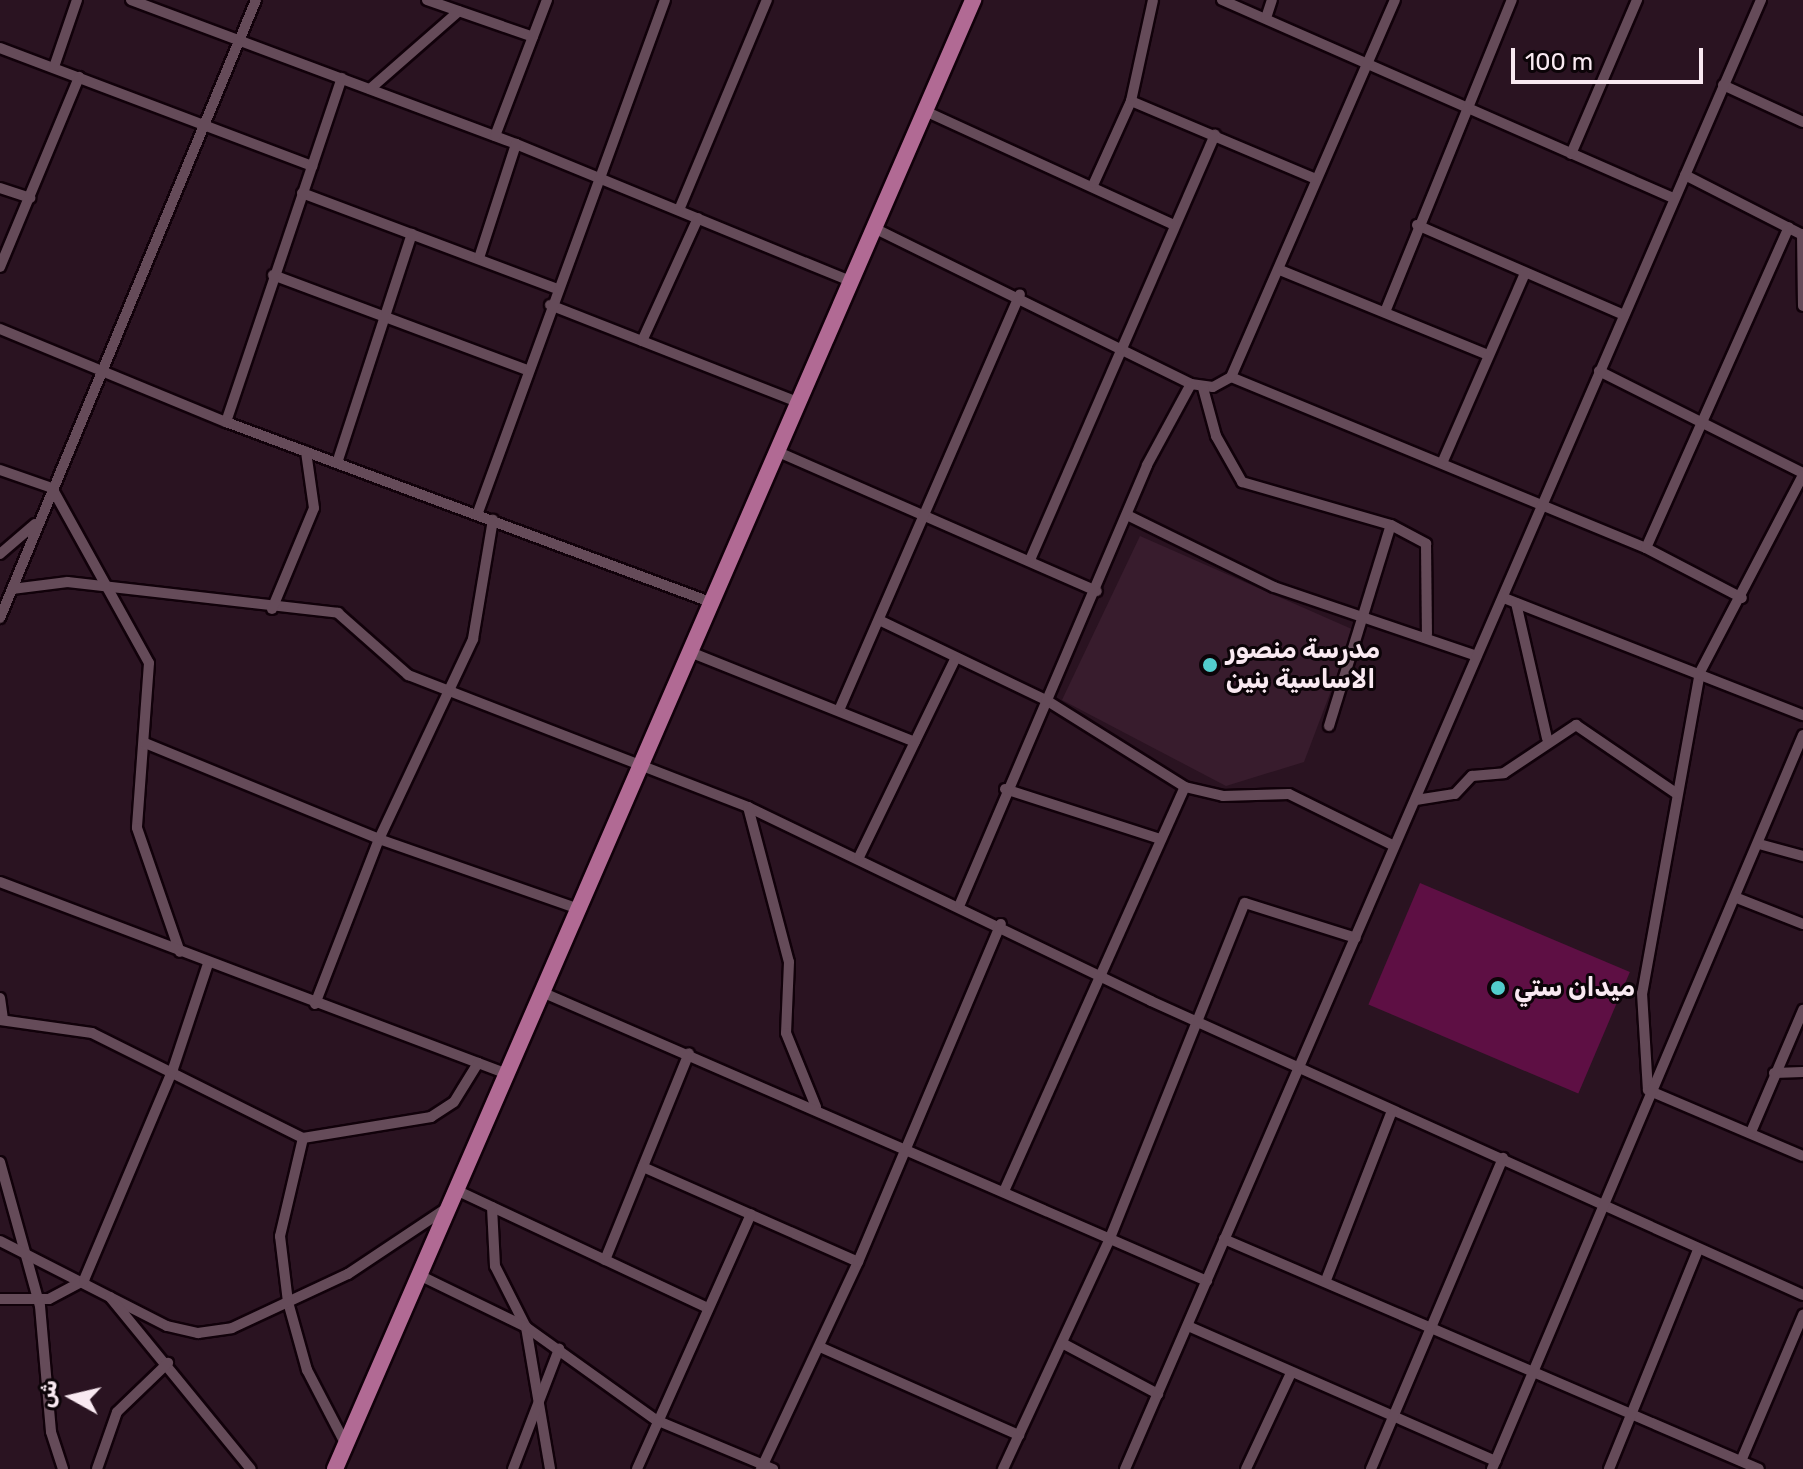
<!DOCTYPE html>
<meta charset="utf-8">
<style>
body{margin:0}
#map{position:relative;width:1803px;height:1469px;overflow:hidden;background:#2a1321;font-family:Rubik,Vazirmatn,sans-serif}
div>[style]{position:absolute}
.built>*{inset:0;background:#381c2d}
.green>*{inset:0;background:#5e0f44;transform-origin:0 0}
.roads{filter:drop-shadow(2px 0 #11010a) drop-shadow(-2px 0 #11010a) drop-shadow(0 2px #11010a) drop-shadow(0 -2px #11010a)}
.minor>*{height:10px;margin:-5px;padding:0 5px;transform-origin:5px;border-radius:5px;background:#654b59}
.trunk>*{height:16px;margin:-8px;padding:0 8px;transform-origin:8px;border-radius:8px;background:#b16a94}
.dots>*{width:22px;height:22px;translate:-50% -50%;box-sizing:border-box;border:4px solid #0c0408;border-radius:50%}
span{translate:-50% -50%;white-space:nowrap;text-align:center;line-height:1.15;-webkit-text-stroke:6px #0c0408;paint-order:stroke}
.poi-label{font-size:26px;color:#f9e9f1;font-weight:700}
.left{translate:0 -50%;text-align:left}
.north{position:absolute;left:32px;top:1357px;width:80px;height:80px;-webkit-text-stroke:6px #0c0408;paint-order:stroke;rotate:278deg;font-size:22px;font-weight:700;line-height:32px;text-align:center;color:#f9e9f1}
.north::after{content:'';display:block;margin:auto;width:28px;height:36px;background:#f9e9f1;clip-path:polygon(50% 0,100% 100%,50% 72%,0 100%)}
.scale{position:absolute;left:1511px;top:48px;width:192px;height:36px;box-sizing:border-box;border:4px solid #f9e9f1;border-top:0;padding-left:10px;font-size:24px;line-height:28px;white-space:nowrap;color:#f9e9f1;-webkit-text-stroke:6px #0c0408;paint-order:stroke}
</style>
<div id="map">
<div class="built">
<div style="clip-path:polygon(1140px 536px,1354px 630px,1304px 762px,1226px 786px,1062px 700px)"></div>
</div>
<div class="green">
<div style="left:1420px;top:883px;width:228px;height:132px;rotate:23deg"></div>
</div>
<div class="roads">
<div class="minor">
<div style="left:131px;top:0;width:411px;rotate:20.5deg"></div>
<div style="left:516px;top:144px;width:361px;rotate:22.3deg"></div>
<div style="left:427px;top:0;width:112px;rotate:19.2deg"></div>
<div style="left:1222px;top:0;width:493px;rotate:23.7deg"></div>
<div style="left:1266px;top:18px;width:19px;rotate:-72deg"></div>
<div style="left:0;top:48px;width:334px;rotate:20.7deg"></div>
<div style="left:54px;top:67px;width:71px;rotate:-71.1deg"></div>
<div style="left:1723px;top:85px;width:88px;rotate:24.8deg"></div>
<div style="left:370px;top:89px;width:118px;rotate:-41.2deg"></div>
<div style="left:1131px;top:101px;width:201px;rotate:22.9deg"></div>
<div style="left:925px;top:111px;width:274px;rotate:24.6deg"></div>
<div style="left:495px;top:136px;width:146px;rotate:-69.1deg"></div>
<div style="left:1571px;top:154px;width:168px;rotate:-66.8deg"></div>
<div style="left:1685px;top:175px;width:132px;rotate:27deg"></div>
<div style="left:1094px;top:183px;width:90px;rotate:-65.7deg"></div>
<div style="left:1131px;top:101px;width:103px;rotate:-77.7deg"></div>
<div style="left:0;top:188px;width:32px;rotate:18deg"></div>
<div style="left:302px;top:193px;width:272px;rotate:20.6deg"></div>
<div style="left:679px;top:210px;width:228px;rotate:-67.3deg"></div>
<div style="left:1417px;top:225px;width:226px;rotate:23.5deg"></div>
<div style="left:874px;top:228px;width:353px;rotate:26.2deg"></div>
<div style="left:1191px;top:384px;width:22px;rotate:8deg"></div>
<div style="left:1213px;top:387px;width:21px;rotate:-29deg"></div>
<div style="left:1231px;top:377px;width:449px;rotate:22.4deg"></div>
<div style="left:1646px;top:548px;width:108px;rotate:27.5deg"></div>
<div style="left:1802px;top:234px;width:72px;rotate:89.2deg"></div>
<div style="left:479px;top:258px;width:120px;rotate:-72deg"></div>
<div style="left:0;top:267px;width:206px;rotate:-67.4deg"></div>
<div style="left:1280px;top:270px;width:225px;rotate:22.2deg"></div>
<div style="left:273px;top:275px;width:269px;rotate:20.5deg"></div>
<div style="left:550px;top:305px;width:266px;rotate:21.4deg"></div>
<div style="left:1385px;top:312px;width:337px;rotate:-67.9deg"></div>
<div style="left:0;top:329px;width:244px;rotate:22.4deg"></div>
<div style="left:226px;top:422px;width:520px;rotate:20.39deg"></div>
<div style="left:642px;top:341px;width:135px;rotate:-65.5deg"></div>
<div style="left:1599px;top:371px;width:228px;rotate:26.6deg"></div>
<div style="left:1231px;top:377px;width:411px;rotate:-66.5deg"></div>
<div style="left:1203px;top:388px;width:50px;rotate:74.8deg"></div>
<div style="left:1216px;top:436px;width:53px;rotate:60.5deg"></div>
<div style="left:1242px;top:482px;width:155px;rotate:16.1deg"></div>
<div style="left:1391px;top:525px;width:40px;rotate:28deg"></div>
<div style="left:1426px;top:544px;width:90px;rotate:89.4deg"></div>
<div style="left:226px;top:422px;width:363px;rotate:-71.4deg"></div>
<div style="left:776px;top:451px;width:350px;rotate:23.6deg"></div>
<div style="left:1443px;top:461px;width:205px;rotate:-66.4deg"></div>
<div style="left:337px;top:463px;width:241px;rotate:-71.9deg"></div>
<div style="left:0;top:470px;width:55px;rotate:19.1deg"></div>
<div style="left:52px;top:488px;width:200px;rotate:61deg"></div>
<div style="left:149px;top:663px;width:165px;rotate:94.2deg"></div>
<div style="left:137px;top:828px;width:131px;rotate:70.9deg"></div>
<div style="left:1803px;top:475px;width:222px;rotate:117.6deg"></div>
<div style="left:1700px;top:672px;width:326px;rotate:100.2deg"></div>
<div style="left:1642px;top:993px;width:97px;rotate:86.5deg"></div>
<div style="left:1648px;top:1090px;width:168px;rotate:23.1deg"></div>
<div style="left:477px;top:515px;width:548px;rotate:-69.95deg"></div>
<div style="left:1129px;top:516px;width:161px;rotate:26.1deg"></div>
<div style="left:1274px;top:587px;width:214px;rotate:18.8deg"></div>
<div style="left:1646px;top:548px;width:351px;rotate:-66deg"></div>
<div style="left:0;top:554px;width:46px;rotate:-40.6deg"></div>
<div style="left:1030px;top:560px;width:464px;rotate:-66.5deg"></div>
<div style="left:12px;top:589px;width:56px;rotate:-7.1deg"></div>
<div style="left:68px;top:582px;width:272px;rotate:6.5deg"></div>
<div style="left:338px;top:613px;width:94px;rotate:41.5deg"></div>
<div style="left:408px;top:675px;width:365px;rotate:21.2deg"></div>
<div style="left:748px;top:807px;width:447px;rotate:25.7deg"></div>
<div style="left:1151px;top:1001px;width:715px;rotate:24.27deg"></div>
<div style="left:1504px;top:598px;width:321px;rotate:21.4deg"></div>
<div style="left:1516px;top:603px;width:139px;rotate:77.1deg"></div>
<div style="left:272px;top:609px;width:109px;rotate:-67.4deg"></div>
<div style="left:314px;top:508px;width:57px;rotate:-98.1deg"></div>
<div style="left:0;top:618px;width:669px;rotate:-67.5deg"></div>
<div style="left:879px;top:620px;width:185px;rotate:25.6deg"></div>
<div style="left:1046px;top:700px;width:164px;rotate:32deg"></div>
<div style="left:1185px;top:787px;width:39px;rotate:13deg"></div>
<div style="left:1223px;top:796px;width:66px;rotate:-1.7deg"></div>
<div style="left:1289px;top:794px;width:117px;rotate:26.3deg"></div>
<div style="left:690px;top:652px;width:242px;rotate:21.8deg"></div>
<div style="left:840px;top:708px;width:451px;rotate:-66.5deg"></div>
<div style="left:1329px;top:726px;width:210px;rotate:-72.9deg"></div>
<div style="left:145px;top:743px;width:253px;rotate:22.3deg"></div>
<div style="left:379px;top:839px;width:212px;rotate:19.3deg"></div>
<div style="left:1005px;top:789px;width:163px;rotate:17.9deg"></div>
<div style="left:1416px;top:800px;width:39px;rotate:-9deg"></div>
<div style="left:1455px;top:794px;width:25px;rotate:-47deg"></div>
<div style="left:1472px;top:776px;width:32px;rotate:-5deg"></div>
<div style="left:1504px;top:773px;width:87px;rotate:-33.7deg"></div>
<div style="left:1576px;top:725px;width:122px;rotate:34.3deg"></div>
<div style="left:748px;top:807px;width:160px;rotate:75.2deg"></div>
<div style="left:789px;top:962px;width:71px;rotate:92.4deg"></div>
<div style="left:786px;top:1033px;width:80px;rotate:67.9deg"></div>
<div style="left:1759px;top:844px;width:46px;rotate:15.3deg"></div>
<div style="left:859px;top:857px;width:220px;rotate:-64.1deg"></div>
<div style="left:0;top:882px;width:542px;rotate:20.74deg"></div>
<div style="left:1737px;top:898px;width:71px;rotate:21.5deg"></div>
<div style="left:960px;top:904px;width:477px;rotate:-66.9deg"></div>
<div style="left:1147px;top:465px;width:92px;rotate:-61.5deg"></div>
<div style="left:544px;top:993px;width:723px;rotate:23.48deg"></div>
<div style="left:0;top:998px;width:22px;rotate:82deg"></div>
<div style="left:315px;top:1004px;width:177px;rotate:-68.8deg"></div>
<div style="left:379px;top:839px;width:221px;rotate:-64.8deg"></div>
<div style="left:473px;top:639px;width:121px;rotate:-80.5deg"></div>
<div style="left:0;top:1020px;width:93px;rotate:8deg"></div>
<div style="left:92px;top:1033px;width:236px;rotate:26.5deg"></div>
<div style="left:303px;top:1138px;width:130px;rotate:-9.3deg"></div>
<div style="left:431px;top:1117px;width:27px;rotate:-33deg"></div>
<div style="left:454px;top:1102px;width:46px;rotate:-58.4deg"></div>
<div style="left:1774px;top:1073px;width:29px;rotate:-2deg"></div>
<div style="left:1751px;top:1132px;width:133px;rotate:-66.9deg"></div>
<div style="left:303px;top:1138px;width:101px;rotate:103.2deg"></div>
<div style="left:280px;top:1236px;width:66px;rotate:83.1deg"></div>
<div style="left:288px;top:1302px;width:71px;rotate:74.4deg"></div>
<div style="left:307px;top:1370px;width:85px;rotate:62.5deg"></div>
<div style="left:0;top:1162px;width:149px;rotate:74.5deg"></div>
<div style="left:40px;top:1306px;width:126px;rotate:85deg"></div>
<div style="left:51px;top:1432px;width:39px;rotate:72deg"></div>
<div style="left:643px;top:1167px;width:235px;rotate:23.8deg"></div>
<div style="left:1005px;top:1189px;width:440px;rotate:-65.9deg"></div>
<div style="left:456px;top:1190px;width:278px;rotate:25.1deg"></div>
<div style="left:492px;top:1207px;width:59px;rotate:87.1deg"></div>
<div style="left:495px;top:1266px;width:68px;rotate:63.1deg"></div>
<div style="left:526px;top:1327px;width:144px;rotate:80.4deg"></div>
<div style="left:1224px;top:1239px;width:582px;rotate:23.26deg"></div>
<div style="left:0;top:1241px;width:187px;rotate:27deg"></div>
<div style="left:167px;top:1326px;width:32px;rotate:13deg"></div>
<div style="left:198px;top:1333px;width:34px;rotate:-8deg"></div>
<div style="left:232px;top:1328px;width:128px;rotate:-25deg"></div>
<div style="left:348px;top:1274px;width:119px;rotate:-33.7deg"></div>
<div style="left:605px;top:1260px;width:223px;rotate:-67.9deg"></div>
<div style="left:419px;top:1275px;width:119px;rotate:25.9deg"></div>
<div style="left:526px;top:1327px;width:160px;rotate:35.6deg"></div>
<div style="left:656px;top:1420px;width:127px;rotate:22.7deg"></div>
<div style="left:1326px;top:1280px;width:181px;rotate:-68.7deg"></div>
<div style="left:110px;top:1297px;width:222px;rotate:50.7deg"></div>
<div style="left:0;top:1299px;width:49px"></div>
<div style="left:49px;top:1299px;width:40px;rotate:-28deg"></div>
<div style="left:84px;top:1280px;width:229px;rotate:-67.1deg"></div>
<div style="left:173px;top:1069px;width:111px;rotate:-71.6deg"></div>
<div style="left:1188px;top:1326px;width:336px;rotate:23.7deg"></div>
<div style="left:1062px;top:1343px;width:109px;rotate:28deg"></div>
<div style="left:820px;top:1347px;width:218px;rotate:23.9deg"></div>
<div style="left:1741px;top:1461px;width:159px;rotate:-67deg"></div>
<div style="left:97px;top:1469px;width:60px;rotate:-70.7deg"></div>
<div style="left:117px;top:1412px;width:71px;rotate:-43.9deg"></div>
<div style="left:513px;top:1469px;width:129px;rotate:-69deg"></div>
<div style="left:637px;top:1469px;width:279px;rotate:-65.9deg"></div>
<div style="left:761px;top:1469px;width:229px;rotate:-64.9deg"></div>
<div style="left:858px;top:1262px;width:367px;rotate:-67.1deg"></div>
<div style="left:1003px;top:1469px;width:255px;rotate:-65.1deg"></div>
<div style="left:1110px;top:1238px;width:361px;rotate:-68.1deg"></div>
<div style="left:1245px;top:903px;width:116px;rotate:17.5deg"></div>
<div style="left:1125px;top:1469px;width:1601px;rotate:-66.59deg"></div>
<div style="left:1246px;top:1469px;width:104px;rotate:-64.9deg"></div>
<div style="left:1371px;top:1469px;width:338px;rotate:-67deg"></div>
<div style="left:1492px;top:1469px;width:797px;rotate:-67.04deg"></div>
<div style="left:1609px;top:1469px;width:236px;rotate:-67.9deg"></div>
</div>
<div class="trunk">
<div style="left:335px;top:1469px;width:1602px;rotate:-66.52deg"></div>
</div>
</div>
<div class="dots">
<div style="left:1210px;top:665px;background:#52cdcc"></div>
<div style="left:1498px;top:988px;background:#52cdcc"></div>
</div>
<div class="poi-label">
<span class="left" style="left:1226px;top:665px">مدرسة منصور<br>الاساسية بنين</span>
<span class="left" style="left:1514px;top:988px">ميدان ستي</span>
</div>
<div class="north">ش</div>
<div class="scale">100 m</div>
</div>
